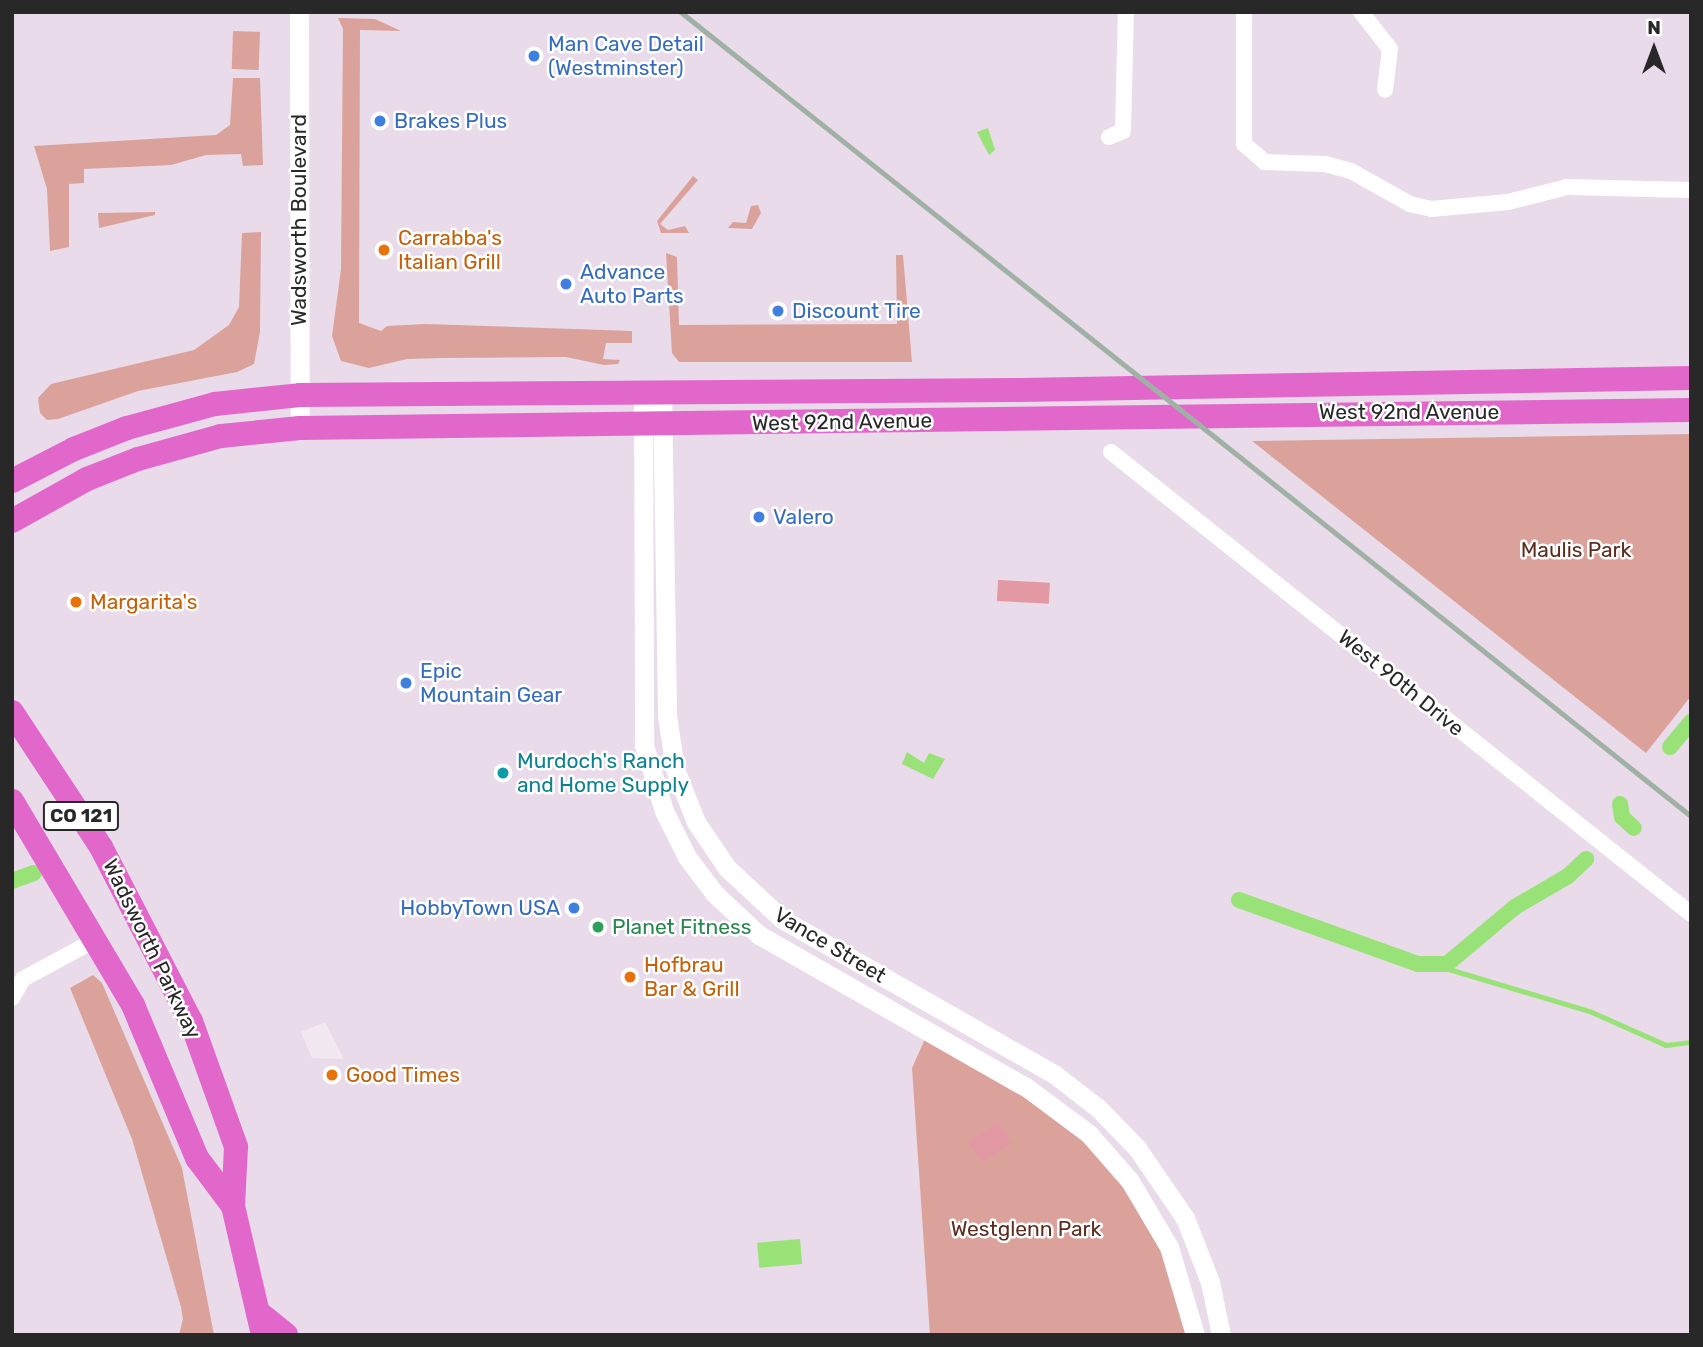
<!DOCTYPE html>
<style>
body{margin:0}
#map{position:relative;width:1703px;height:1347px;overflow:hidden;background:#e9dbe9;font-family:Rubik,sans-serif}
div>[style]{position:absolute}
.green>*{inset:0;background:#dba29c;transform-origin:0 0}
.pitch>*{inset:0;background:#e299a4;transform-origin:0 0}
.plaza>*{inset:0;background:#f2e8f1}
.water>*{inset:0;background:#98e277;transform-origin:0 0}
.stream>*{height:4.5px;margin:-2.25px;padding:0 2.25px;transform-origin:2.25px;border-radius:2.25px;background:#98e277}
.canal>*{height:16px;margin:-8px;padding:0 8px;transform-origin:8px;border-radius:8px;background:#98e277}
.minor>*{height:16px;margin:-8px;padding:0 8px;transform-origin:8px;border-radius:8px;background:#fff}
.tertiary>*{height:19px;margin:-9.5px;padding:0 9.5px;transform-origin:9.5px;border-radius:9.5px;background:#fff}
.primary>*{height:24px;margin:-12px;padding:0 12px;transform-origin:12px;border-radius:12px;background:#e267cb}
.rail>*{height:4.5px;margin:-2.25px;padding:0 2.25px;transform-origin:2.25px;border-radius:2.25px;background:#9fb1a4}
.dots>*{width:19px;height:19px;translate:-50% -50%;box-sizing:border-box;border:4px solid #fff;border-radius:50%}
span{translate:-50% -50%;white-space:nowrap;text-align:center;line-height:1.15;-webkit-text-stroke:5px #fff;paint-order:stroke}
.shield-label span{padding:2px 5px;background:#fff;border:2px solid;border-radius:5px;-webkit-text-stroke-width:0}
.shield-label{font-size:19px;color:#282828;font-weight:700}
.shop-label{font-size:21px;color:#366cbe}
.left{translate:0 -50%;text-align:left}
.right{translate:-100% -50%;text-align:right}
.street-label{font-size:21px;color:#282828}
.food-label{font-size:21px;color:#c56008}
.park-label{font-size:21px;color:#5d2d20}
.culture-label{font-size:21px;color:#0d838f}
.leisure-label{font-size:21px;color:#27864d}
.frame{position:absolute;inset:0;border:14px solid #282828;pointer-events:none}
.north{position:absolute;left:1619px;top:14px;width:70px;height:70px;-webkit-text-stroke:5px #fff;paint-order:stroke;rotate:0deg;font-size:19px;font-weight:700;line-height:28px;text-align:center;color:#282828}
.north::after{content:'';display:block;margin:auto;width:24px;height:32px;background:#282828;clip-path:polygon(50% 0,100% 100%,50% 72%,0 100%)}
</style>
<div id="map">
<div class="green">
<div style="clip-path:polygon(338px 18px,375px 19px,401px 31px,360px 30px,359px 323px,381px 331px,387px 326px,426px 324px,632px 331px,632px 343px,606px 343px,603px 359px,620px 360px,618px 364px,604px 365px,566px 357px,442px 358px,407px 359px,369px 368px,341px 361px,332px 336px,341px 269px,343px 29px)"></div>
<div style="left:260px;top:32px;width:38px;height:27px;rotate:92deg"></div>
<div style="clip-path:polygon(233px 78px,260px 78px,263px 165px,243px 166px,241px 154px,206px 155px,171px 165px,84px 169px,84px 183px,69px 184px,69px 247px,50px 251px,47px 189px,34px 146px,216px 135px,230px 125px)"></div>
<div style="clip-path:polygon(693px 176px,698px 180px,660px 224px,668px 230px,685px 226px,689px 233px,661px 233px,657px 221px)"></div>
<div style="clip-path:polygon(758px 205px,761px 213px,752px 229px,728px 228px,733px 222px,746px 223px,751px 206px)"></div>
<div style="clip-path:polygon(155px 212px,155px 215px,99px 228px,98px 213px)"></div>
<div style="clip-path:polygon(261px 232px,260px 332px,254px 364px,237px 372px,138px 391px,58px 419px,47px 420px,40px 413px,38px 398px,51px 384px,194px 350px,229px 325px,239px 307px,242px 233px)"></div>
<div style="clip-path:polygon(666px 253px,677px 257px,679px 325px,897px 324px,896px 255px,903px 255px,912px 362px,679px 362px,672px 353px)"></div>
<div style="clip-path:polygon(1691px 434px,1691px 696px,1646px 753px,1252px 441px)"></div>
<div style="clip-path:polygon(93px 975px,102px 983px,182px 1168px,214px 1335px,179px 1335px,183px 1319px,181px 1307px,132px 1139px,70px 988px)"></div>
<div style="clip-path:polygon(925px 1039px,1026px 1094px,1094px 1149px,1122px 1183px,1163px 1255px,1187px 1335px,930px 1335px,912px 1068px)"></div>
</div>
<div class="pitch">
<div style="left:998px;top:580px;width:52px;height:21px;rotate:3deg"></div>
<div style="left:998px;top:1122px;width:25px;height:36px;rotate:56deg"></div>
</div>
<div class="plaza">
<div style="clip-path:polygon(325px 1022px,344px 1059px,312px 1058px,301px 1032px)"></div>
</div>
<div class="water">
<div style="clip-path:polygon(988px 128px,995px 150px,989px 155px,977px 132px)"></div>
<div style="clip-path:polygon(907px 752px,924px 763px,929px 753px,945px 759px,933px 779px,902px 764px)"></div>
<div style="left:800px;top:1239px;width:25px;height:43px;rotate:85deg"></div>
</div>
<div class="stream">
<div style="left:1449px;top:969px;width:149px;rotate:16.7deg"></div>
<div style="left:1592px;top:1012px;width:81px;rotate:24deg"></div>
<div style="left:1666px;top:1045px;width:25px;rotate:-7deg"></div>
</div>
<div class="canal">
<div style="left:1670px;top:747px;width:33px;rotate:-50deg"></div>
<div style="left:1620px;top:804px;width:13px;rotate:81deg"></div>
<div style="left:1622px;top:817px;width:16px;rotate:43deg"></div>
<div style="left:12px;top:881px;width:23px;rotate:-20deg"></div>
<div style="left:1239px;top:900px;width:190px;rotate:19.7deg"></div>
<div style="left:1418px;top:964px;width:29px"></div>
<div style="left:1447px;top:964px;width:89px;rotate:-40deg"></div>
<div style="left:1515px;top:907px;width:61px;rotate:-30.3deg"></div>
<div style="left:1568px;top:876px;width:25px;rotate:-43deg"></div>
</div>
<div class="minor">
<div style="left:1244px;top:12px;width:132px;rotate:90deg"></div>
<div style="left:1244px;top:144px;width:28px;rotate:41deg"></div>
<div style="left:1265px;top:162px;width:60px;rotate:1.9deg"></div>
<div style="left:1325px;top:164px;width:27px;rotate:15deg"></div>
<div style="left:1351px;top:171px;width:68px;rotate:29.2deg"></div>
<div style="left:1410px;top:204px;width:22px;rotate:13deg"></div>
<div style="left:1431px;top:209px;width:77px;rotate:-5.2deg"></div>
<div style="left:1508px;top:202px;width:61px;rotate:-14.3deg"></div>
<div style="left:1567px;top:187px;width:124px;rotate:1.4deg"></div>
<div style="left:1361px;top:12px;width:47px;rotate:51.9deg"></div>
<div style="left:1390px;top:49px;width:41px;rotate:97deg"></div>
<div style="left:1109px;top:137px;width:15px;rotate:-23deg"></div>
<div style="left:1123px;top:131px;width:119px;rotate:-88.6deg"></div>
<div style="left:1111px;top:452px;width:742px;rotate:38.54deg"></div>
<div style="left:12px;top:998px;width:22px;rotate:-60deg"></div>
<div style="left:23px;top:979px;width:84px;rotate:-28.4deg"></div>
</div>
<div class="tertiary">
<div style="left:299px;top:12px;width:416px;rotate:89.9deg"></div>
<div style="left:643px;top:392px;width:353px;rotate:89.8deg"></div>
<div style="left:644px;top:745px;width:69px;rotate:73.1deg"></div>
<div style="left:664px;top:811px;width:51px;rotate:63.4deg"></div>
<div style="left:687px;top:857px;width:46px;rotate:52.9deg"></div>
<div style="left:715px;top:894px;width:60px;rotate:43deg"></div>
<div style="left:759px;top:935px;width:307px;rotate:29.7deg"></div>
<div style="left:1026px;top:1087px;width:79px;rotate:36.7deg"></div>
<div style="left:1089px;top:1134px;width:62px;rotate:48.9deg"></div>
<div style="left:1130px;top:1181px;width:77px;rotate:59.4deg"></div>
<div style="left:1169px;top:1247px;width:92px;rotate:73.5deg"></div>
<div style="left:662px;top:392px;width:324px;rotate:89.1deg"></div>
<div style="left:667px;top:716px;width:54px;rotate:81.4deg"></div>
<div style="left:675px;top:769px;width:57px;rotate:68.4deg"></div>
<div style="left:696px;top:822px;width:55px;rotate:56deg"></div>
<div style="left:727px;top:868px;width:75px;rotate:42.8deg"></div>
<div style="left:782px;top:919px;width:313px;rotate:29.7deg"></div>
<div style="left:1054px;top:1074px;width:56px;rotate:37.7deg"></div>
<div style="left:1098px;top:1108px;width:56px;rotate:45.7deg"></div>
<div style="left:1137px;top:1148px;width:85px;rotate:55.6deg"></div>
<div style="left:1185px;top:1218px;width:69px;rotate:68.7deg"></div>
<div style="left:1210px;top:1282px;width:54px;rotate:78.3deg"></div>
</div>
<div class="primary">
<div style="left:12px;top:481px;width:70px;rotate:-27.3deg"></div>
<div style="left:74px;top:449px;width:57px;rotate:-21.6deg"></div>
<div style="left:127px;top:428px;width:91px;rotate:-15.3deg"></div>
<div style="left:215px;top:404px;width:85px;rotate:-6deg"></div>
<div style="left:300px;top:395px;width:721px;rotate:-0.4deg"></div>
<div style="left:1021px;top:390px;width:670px;rotate:-1.03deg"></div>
<div style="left:12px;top:521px;width:86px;rotate:-29.2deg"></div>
<div style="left:87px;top:479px;width:55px;rotate:-21.4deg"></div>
<div style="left:138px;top:459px;width:86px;rotate:-15.5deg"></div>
<div style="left:221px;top:436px;width:79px;rotate:-5.8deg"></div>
<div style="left:300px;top:428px;width:1391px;rotate:-0.74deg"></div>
<div style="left:12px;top:712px;width:162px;rotate:56.6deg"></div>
<div style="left:101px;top:847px;width:196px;rotate:62.7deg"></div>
<div style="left:191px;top:1021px;width:134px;rotate:70.3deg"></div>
<div style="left:236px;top:1147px;width:59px;rotate:92.9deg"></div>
<div style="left:233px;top:1206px;width:132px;rotate:76.9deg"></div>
<div style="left:12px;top:801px;width:237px;rotate:59.3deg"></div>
<div style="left:133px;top:1005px;width:166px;rotate:67.3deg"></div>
<div style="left:197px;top:1158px;width:60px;rotate:53.1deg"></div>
<div style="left:258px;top:1312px;width:36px;rotate:39deg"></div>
</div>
<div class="rail">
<div style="left:681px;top:12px;width:1291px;rotate:38.52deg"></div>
</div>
<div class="dots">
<div style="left:534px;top:56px;background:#3f7fe0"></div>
<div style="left:380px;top:121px;background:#3f7fe0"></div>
<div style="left:384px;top:250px;background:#e8710a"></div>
<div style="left:566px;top:284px;background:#3f7fe0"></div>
<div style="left:778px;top:311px;background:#3f7fe0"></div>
<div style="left:759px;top:517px;background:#3f7fe0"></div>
<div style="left:76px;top:602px;background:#e8710a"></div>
<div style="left:406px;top:683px;background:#3f7fe0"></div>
<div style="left:503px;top:773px;background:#0f9aa8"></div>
<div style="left:574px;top:908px;background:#3f7fe0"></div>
<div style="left:598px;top:927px;background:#2e9e5b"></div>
<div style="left:630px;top:977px;background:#e8710a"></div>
<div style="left:332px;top:1075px;background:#e8710a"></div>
</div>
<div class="shield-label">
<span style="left:81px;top:816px">CO 121</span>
</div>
<div class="shop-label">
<span class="left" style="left:548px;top:56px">Man Cave Detail<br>(Westminster)</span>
<span class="left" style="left:394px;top:121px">Brakes Plus</span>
<span class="left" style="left:580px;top:284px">Advance<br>Auto Parts</span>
<span class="left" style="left:792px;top:311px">Discount Tire</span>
<span class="left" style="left:773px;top:517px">Valero</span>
<span class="left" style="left:420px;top:683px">Epic<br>Mountain Gear</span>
<span class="right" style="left:560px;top:908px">HobbyTown USA</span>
</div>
<div class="street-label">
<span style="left:299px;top:220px;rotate:-90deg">Wadsworth Boulevard</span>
<span style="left:1409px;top:412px">West 92nd Avenue</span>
<span style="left:842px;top:422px;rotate:-1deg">West 92nd Avenue</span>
<span style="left:1401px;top:683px;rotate:39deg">West 90th Drive</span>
<span style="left:830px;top:945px;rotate:31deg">Vance Street</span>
<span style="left:152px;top:949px;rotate:64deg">Wadsworth Parkway</span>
</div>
<div class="food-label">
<span class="left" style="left:398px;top:250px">Carrabba's<br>Italian Grill</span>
<span class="left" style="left:90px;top:602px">Margarita's</span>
<span class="left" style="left:644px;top:977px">Hofbrau<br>Bar &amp; Grill</span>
<span class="left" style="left:346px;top:1075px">Good Times</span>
</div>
<div class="park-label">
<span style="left:1576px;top:550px">Maulis Park</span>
<span style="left:1026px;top:1229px">Westglenn Park</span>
</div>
<div class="culture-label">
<span class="left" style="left:517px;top:773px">Murdoch's Ranch<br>and Home Supply</span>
</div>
<div class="leisure-label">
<span class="left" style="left:612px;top:927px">Planet Fitness</span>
</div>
<div class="frame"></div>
<div class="north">N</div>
</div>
